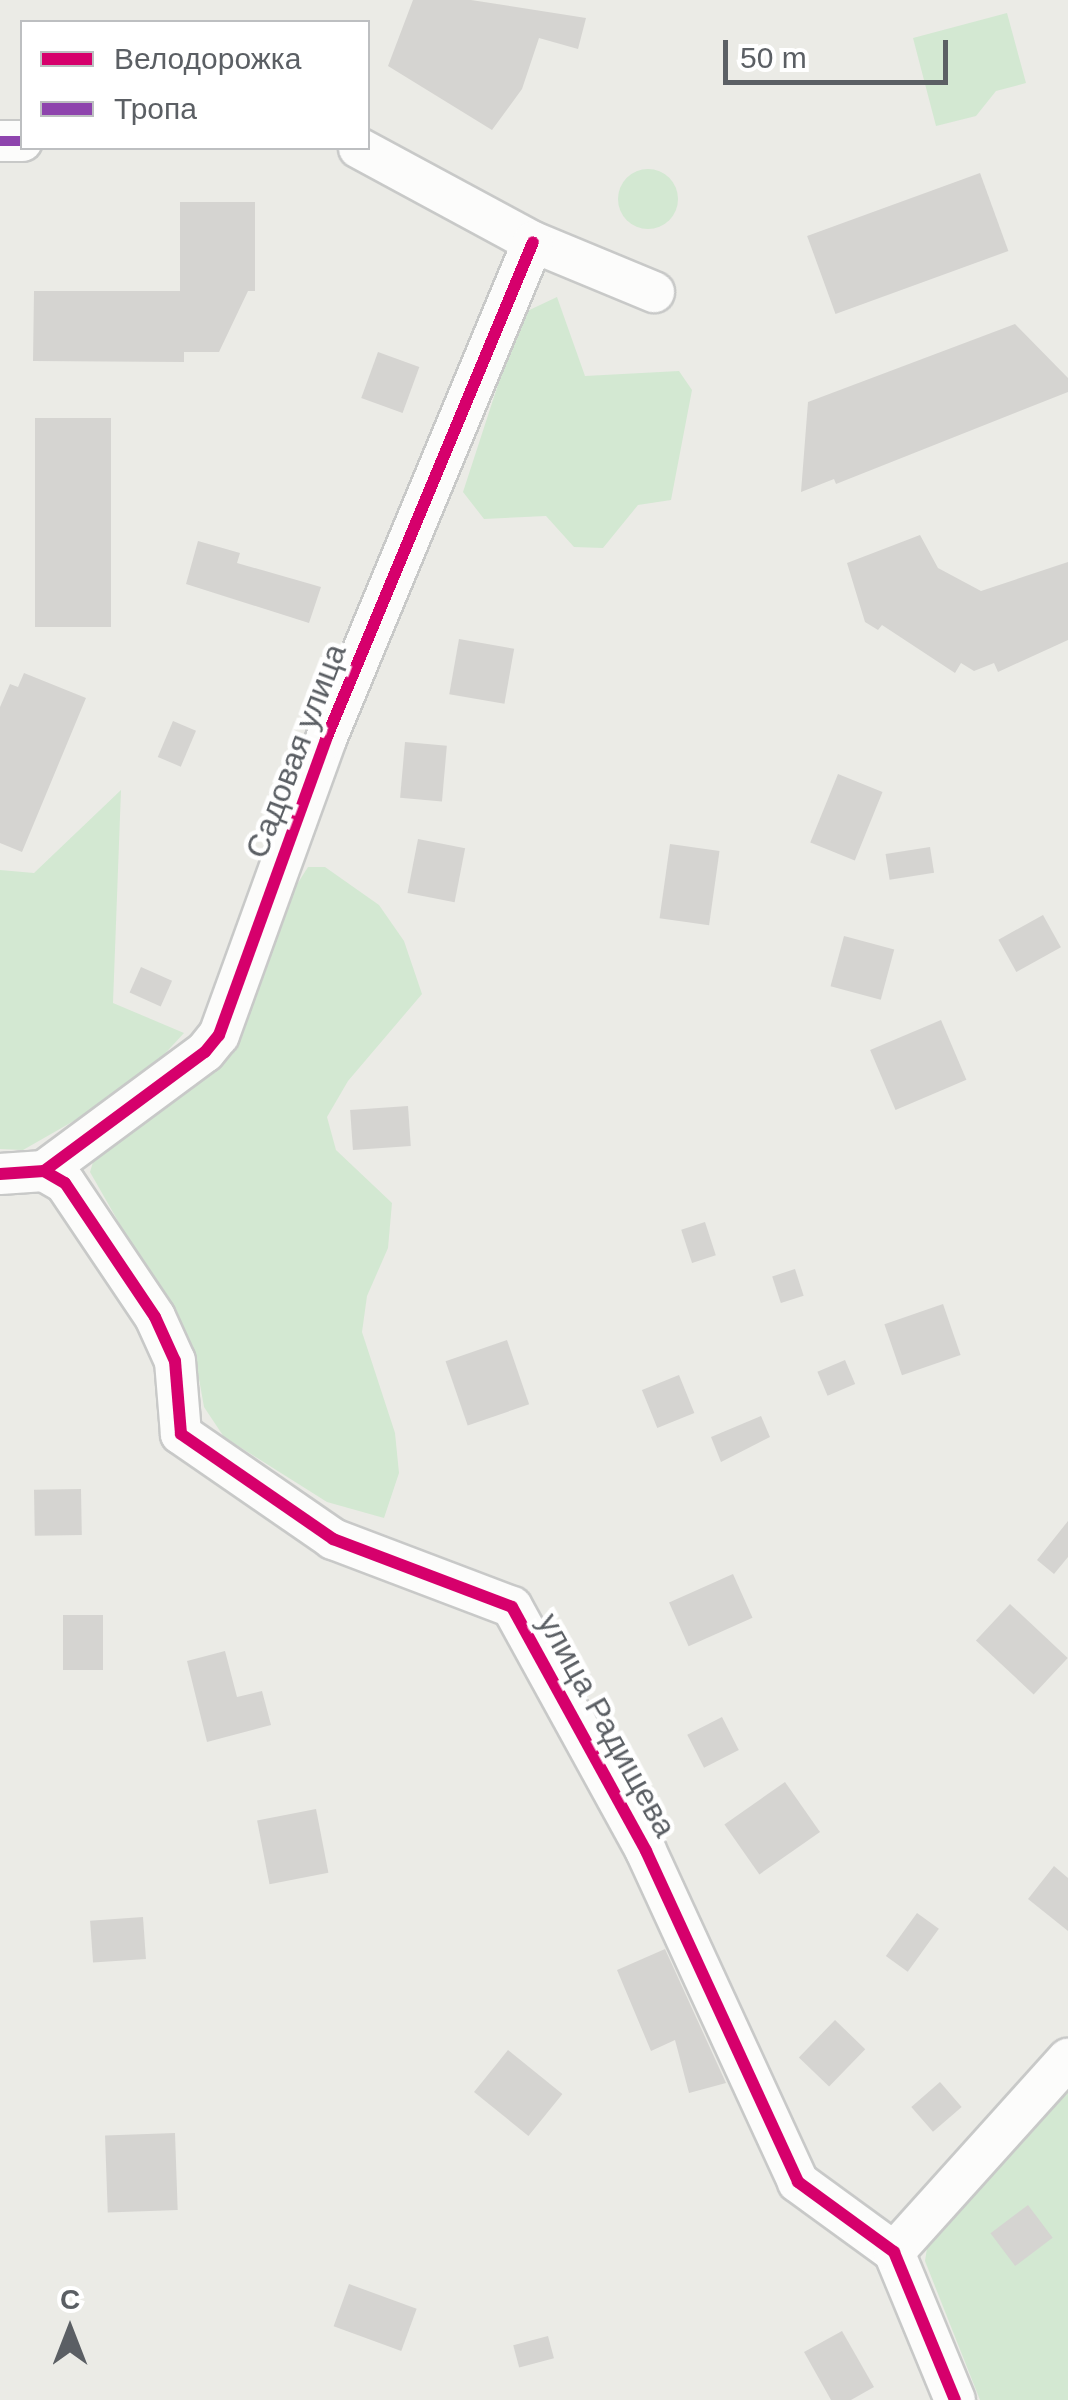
<!DOCTYPE html>
<meta charset="utf-8">
<style>
body{margin:0}
#map{position:relative;width:1068px;height:2400px;overflow:hidden;background:#ebebe6;font-family:Arial,sans-serif}
div>[style]{position:absolute}
.green>*{inset:0;background:#d3e8d2}
.round{border-radius:50%}
.building>*{inset:0;background:#d5d4d1;transform-origin:0 0}
.roads{filter:drop-shadow(2px 0 #c8c9c8) drop-shadow(-2px 0 #c8c9c8) drop-shadow(0 2px #c8c9c8) drop-shadow(0 -2px #c8c9c8)}
.minor>*{height:40px;margin:-20px;padding:0 20px;transform-origin:20px;border-radius:20px;background:#fcfcfb}
.quiet>*{height:10px;margin-top:-5px;transform-origin:0;background:repeating-linear-gradient(90deg,#8e44ad 0 20px,transparent 0 30px)}
.cycleway>*{height:12px;margin:-6px;padding:0 6px;transform-origin:6px;border-radius:6px;background:#d6006c}
span{translate:-50% -50%;white-space:nowrap;text-align:center;line-height:1.15;-webkit-text-stroke:9px #fff;paint-order:stroke}
.street-label{font-size:32px;color:#5b5f64}
.legend{position:absolute;left:20px;top:20px;width:350px;height:130px;box-sizing:border-box;background:#fff;border:2px solid #bdbfc1;margin:0;padding:12px 18px;list-style:none;font-size:30px;color:#5b5f64}
.legend li{display:flex;align-items:center;gap:20px;height:50px}
.legend b{width:50px;border:2px solid #bdbfc1}
.north{position:absolute;left:20px;top:2280px;width:100px;height:100px;-webkit-text-stroke:8px #fff;paint-order:stroke;rotate:0deg;font-size:28px;font-weight:700;line-height:40px;text-align:center;color:#5b5f64}
.north::after{content:'';display:block;margin:auto;width:35px;height:45px;background:#5b5f64;clip-path:polygon(50% 0,100% 100%,50% 72%,0 100%)}
.scale{position:absolute;left:723px;top:40px;width:225px;height:45px;box-sizing:border-box;border:5px solid #5b5f64;border-top:0;padding-left:12px;font-size:30px;line-height:35px;white-space:nowrap;color:#5b5f64;-webkit-text-stroke:8px #fff;paint-order:stroke}
</style>
<div id="map">
<div class="green">
<div style="clip-path:polygon(1007px 13px,1026px 83px,996px 91px,976px 116px,936px 126px,913px 38px)"></div>
<div class="round" style="left:618px;top:169px;width:60px;height:60px"></div>
<div style="clip-path:polygon(557px 297px,585px 376px,679px 371px,692px 390px,671px 500px,638px 505px,603px 548px,574px 547px,546px 516px,484px 519px,463px 492px,521px 314px)"></div>
<div style="clip-path:polygon(121px 790px,113px 1003px,184px 1033px,135px 1086px,23px 1150px,0 1149px,0 870px,34px 873px)"></div>
<div style="clip-path:polygon(308px 867px,325px 867px,379px 905px,404px 941px,422px 994px,348px 1081px,327px 1117px,336px 1150px,392px 1203px,388px 1248px,367px 1296px,362px 1332px,395px 1433px,399px 1473px,384px 1518px,327px 1502px,224px 1437px,204px 1407px,195px 1356px,90px 1172px,98px 1146px,128px 1134px,154px 1110px)"></div>
<div style="clip-path:polygon(1068px 2084px,1068px 2400px,980px 2400px,925px 2261px,929px 2235px)"></div>
</div>
<div class="building">
<div style="clip-path:polygon(413px 0,471px 0,586px 18px,578px 49px,539px 38px,522px 89px,492px 130px,388px 66px)"></div>
<div style="left:980px;top:173px;width:83px;height:184px;rotate:70deg"></div>
<div style="clip-path:polygon(180px 202px,255px 202px,255px 291px,248px 291px,219px 352px,184px 352px,184px 362px,33px 361px,34px 291px,180px 291px)"></div>
<div style="clip-path:polygon(1015px 324px,1068px 378px,1068px 392px,836px 484px,834px 479px,801px 492px,808px 402px)"></div>
<div style="left:378px;top:352px;width:44px;height:49px;rotate:20deg"></div>
<div style="left:35px;top:418px;width:76px;height:209px"></div>
<div style="clip-path:polygon(920px 535px,938px 568px,981px 591px,1068px 562px,1068px 640px,998px 672px,994px 663px,974px 671px,961px 663px,955px 673px,882px 625px,878px 630px,865px 622px,847px 563px)"></div>
<div style="clip-path:polygon(198px 541px,240px 553px,237px 563px,321px 587px,309px 623px,186px 584px)"></div>
<div style="left:459px;top:639px;width:56px;height:56px;rotate:10deg"></div>
<div style="clip-path:polygon(24px 673px,86px 698px,22px 852px,0 843px,0 707px,10px 684px,18px 687px)"></div>
<div style="left:173px;top:721px;width:25px;height:39px;rotate:23deg"></div>
<div style="left:405px;top:742px;width:42px;height:56px;rotate:5deg"></div>
<div style="left:838px;top:774px;width:48px;height:74px;rotate:22deg"></div>
<div style="left:418px;top:839px;width:48px;height:55px;rotate:11deg"></div>
<div style="left:670px;top:844px;width:50px;height:75px;rotate:8deg"></div>
<div style="left:930px;top:847px;width:26px;height:45px;rotate:81deg"></div>
<div style="left:1043px;top:915px;width:37px;height:51px;rotate:61deg"></div>
<div style="left:844px;top:936px;width:52px;height:52px;rotate:15deg"></div>
<div style="left:141px;top:967px;width:34px;height:28px;rotate:24deg"></div>
<div style="left:941px;top:1020px;width:65px;height:77px;rotate:67deg"></div>
<div style="left:408px;top:1106px;width:40px;height:58px;rotate:86deg"></div>
<div style="left:705px;top:1222px;width:35px;height:25px;rotate:72deg"></div>
<div style="left:795px;top:1269px;width:28px;height:24px;rotate:72deg"></div>
<div style="left:943px;top:1304px;width:54px;height:62px;rotate:71deg"></div>
<div style="left:507px;top:1340px;width:68px;height:65px;rotate:71deg"></div>
<div style="left:845px;top:1360px;width:26px;height:30px;rotate:67deg"></div>
<div style="left:679px;top:1375px;width:41px;height:40px;rotate:68deg"></div>
<div style="clip-path:polygon(761px 1416px,770px 1437px,721px 1462px,711px 1437px)"></div>
<div style="left:81px;top:1489px;width:46px;height:47px;rotate:89deg"></div>
<div style="clip-path:polygon(1068px 1521px,1068px 1557px,1054px 1574px,1037px 1560px)"></div>
<div style="left:733px;top:1574px;width:48px;height:70px;rotate:66deg"></div>
<div style="left:1010px;top:1604px;width:79px;height:50px;rotate:43deg"></div>
<div style="left:63px;top:1615px;width:40px;height:55px"></div>
<div style="clip-path:polygon(225px 1651px,237px 1697px,262px 1691px,271px 1725px,207px 1742px,187px 1661px)"></div>
<div style="left:722px;top:1717px;width:37px;height:39px;rotate:63deg"></div>
<div style="left:785px;top:1782px;width:61px;height:74px;rotate:55deg"></div>
<div style="left:316px;top:1809px;width:65px;height:60px;rotate:79deg"></div>
<div style="clip-path:polygon(1054px 1866px,1068px 1878px,1068px 1931px,1028px 1899px)"></div>
<div style="left:917px;top:1913px;width:27px;height:53px;rotate:36deg"></div>
<div style="left:143px;top:1917px;width:42px;height:53px;rotate:86deg"></div>
<div style="clip-path:polygon(665px 1949px,726px 2083px,689px 2093px,675px 2040px,651px 2051px,617px 1970px)"></div>
<div style="left:835px;top:2020px;width:42px;height:52px;rotate:44deg"></div>
<div style="left:508px;top:2050px;width:70px;height:54px;rotate:39deg"></div>
<div style="left:940px;top:2082px;width:33px;height:38px;rotate:49deg"></div>
<div style="left:175px;top:2133px;width:77px;height:70px;rotate:88deg"></div>
<div style="left:1028px;top:2205px;width:41px;height:47px;rotate:53deg"></div>
<div style="left:349px;top:2284px;width:72px;height:45px;rotate:20deg"></div>
<div style="clip-path:polygon(842px 2331px,874px 2387px,851px 2400px,831px 2400px,804px 2352px)"></div>
<div style="left:548px;top:2336px;width:23px;height:36px;rotate:75deg"></div>
</div>
<div class="roads">
<div class="minor">
<div style="left:0;top:141px;width:22px"></div>
<div style="left:359px;top:148px;width:198px;rotate:28.4deg"></div>
<div style="left:533px;top:242px;width:131px;rotate:22.5deg"></div>
<div style="left:44px;top:1171px;width:24px;rotate:30deg"></div>
<div style="left:65px;top:1183px;width:161px;rotate:56.1deg"></div>
<div style="left:155px;top:1317px;width:48px;rotate:65.6deg"></div>
<div style="left:175px;top:1361px;width:73px;rotate:85.3deg"></div>
<div style="left:181px;top:1434px;width:185px;rotate:34.6deg"></div>
<div style="left:333px;top:1539px;width:191px;rotate:20.8deg"></div>
<div style="left:512px;top:1607px;width:278px;rotate:61.2deg"></div>
<div style="left:646px;top:1851px;width:364px;rotate:65.3deg"></div>
<div style="left:798px;top:2182px;width:119px;rotate:36.1deg"></div>
<div style="left:894px;top:2252px;width:160px;rotate:67.6deg"></div>
<div style="left:0;top:1174px;width:44px;rotate:-3.9deg"></div>
<div style="left:44px;top:1171px;width:200px;rotate:-36.5deg"></div>
<div style="left:205px;top:1052px;width:22px;rotate:-51deg"></div>
<div style="left:219px;top:1035px;width:315px;rotate:-70.1deg"></div>
<div style="left:326px;top:739px;width:538px;rotate:-67.39deg"></div>
<div style="left:894px;top:2252px;width:260px;rotate:-48deg"></div>
</div>
</div>
<div class="quiet">
<div style="left:0;top:141px;width:22px"></div>
</div>
<div class="cycleway">
<div style="left:44px;top:1171px;width:24px;rotate:30deg"></div>
<div style="left:65px;top:1183px;width:161px;rotate:56.1deg"></div>
<div style="left:155px;top:1317px;width:48px;rotate:65.6deg"></div>
<div style="left:175px;top:1361px;width:73px;rotate:85.3deg"></div>
<div style="left:181px;top:1434px;width:185px;rotate:34.6deg"></div>
<div style="left:333px;top:1539px;width:191px;rotate:20.8deg"></div>
<div style="left:512px;top:1607px;width:278px;rotate:61.2deg"></div>
<div style="left:646px;top:1851px;width:364px;rotate:65.3deg"></div>
<div style="left:798px;top:2182px;width:119px;rotate:36.1deg"></div>
<div style="left:894px;top:2252px;width:160px;rotate:67.6deg"></div>
<div style="left:0;top:1174px;width:44px;rotate:-3.9deg"></div>
<div style="left:44px;top:1171px;width:200px;rotate:-36.5deg"></div>
<div style="left:205px;top:1052px;width:22px;rotate:-51deg"></div>
<div style="left:219px;top:1035px;width:315px;rotate:-70.1deg"></div>
<div style="left:326px;top:739px;width:538px;rotate:-67.39deg"></div>
</div>
<div class="street-label">
<span style="left:296px;top:751px;rotate:-69deg">Садовая улица</span>
<span style="left:607px;top:1725px;rotate:61deg">улица Радищева</span>
</div>
<ul class="legend">
<li><b style="height:12px;background:#d6006c"></b>Велодорожка</li>
<li><b style="height:12px;background:#8e44ad"></b>Тропа</li>
</ul>
<div class="north">С</div>
<div class="scale">50 m</div>
</div>
